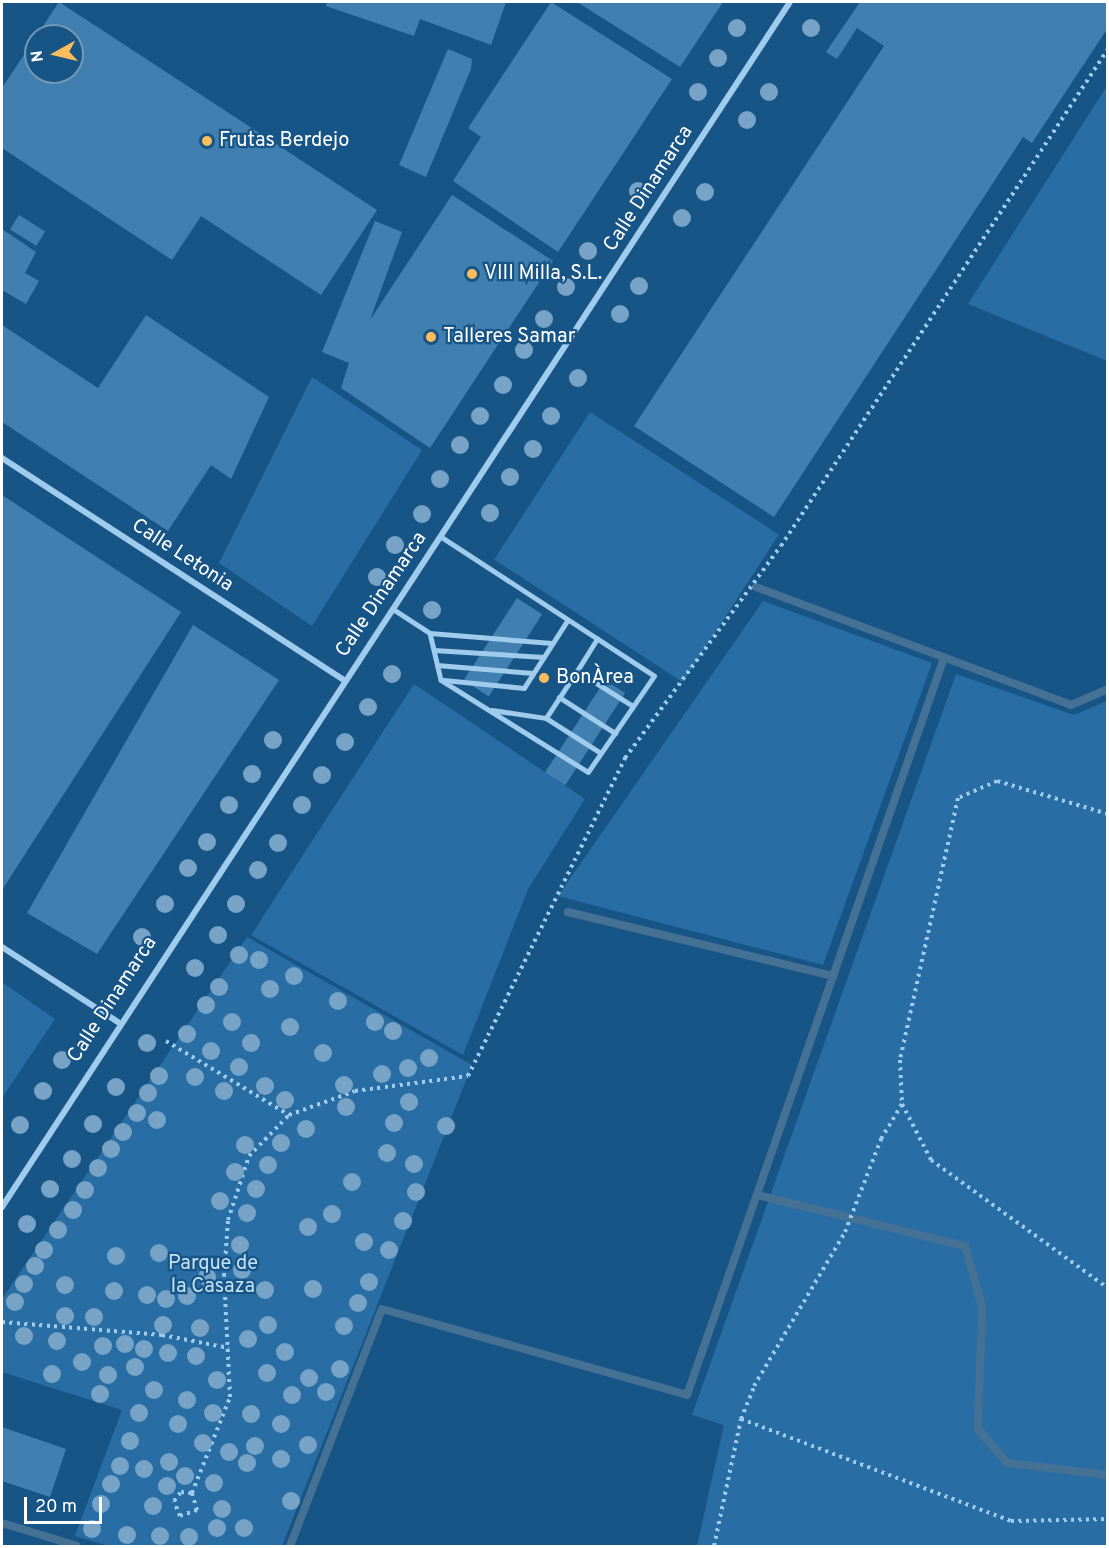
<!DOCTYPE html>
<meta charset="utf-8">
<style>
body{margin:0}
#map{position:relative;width:1109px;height:1548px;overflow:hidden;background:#185587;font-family:Overpass,sans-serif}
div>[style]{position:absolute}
.green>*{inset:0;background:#286ea4;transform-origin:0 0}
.stream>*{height:8px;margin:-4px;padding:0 4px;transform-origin:4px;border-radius:4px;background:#457195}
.building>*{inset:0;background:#417fb0;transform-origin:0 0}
.path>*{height:4px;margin-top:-2px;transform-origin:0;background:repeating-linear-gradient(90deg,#9fcbed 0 3px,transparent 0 7.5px)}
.lane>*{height:4.5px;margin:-2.25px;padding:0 2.25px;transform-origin:2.25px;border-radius:2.25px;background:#9fcbed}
.street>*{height:6px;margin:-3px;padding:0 3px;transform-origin:3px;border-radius:3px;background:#9fcbed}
.trees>*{width:18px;height:18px;margin:-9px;border-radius:50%;background:#77a3c6}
.dots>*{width:16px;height:16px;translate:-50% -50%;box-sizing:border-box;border:3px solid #185587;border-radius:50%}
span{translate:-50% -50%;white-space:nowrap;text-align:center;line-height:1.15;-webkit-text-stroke:4.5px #185587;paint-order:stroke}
.poi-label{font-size:20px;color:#fff}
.left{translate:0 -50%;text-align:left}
.street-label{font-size:20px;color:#fff}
.park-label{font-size:20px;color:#c5e3f9}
.frame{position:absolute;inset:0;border:3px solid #fff;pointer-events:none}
.north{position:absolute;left:24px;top:24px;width:60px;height:60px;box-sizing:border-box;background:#185587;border:2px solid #7499b7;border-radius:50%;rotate:262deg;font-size:16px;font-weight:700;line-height:24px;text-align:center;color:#fff}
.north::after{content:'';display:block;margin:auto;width:21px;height:27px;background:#ffbd5b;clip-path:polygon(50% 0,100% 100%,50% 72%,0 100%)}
.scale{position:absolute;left:24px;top:1497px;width:78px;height:27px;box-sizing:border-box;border:3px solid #fff;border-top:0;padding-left:8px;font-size:18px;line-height:21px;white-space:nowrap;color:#fff;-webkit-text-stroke:4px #185587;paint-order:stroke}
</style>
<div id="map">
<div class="green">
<div style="clip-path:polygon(1107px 86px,1107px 361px,968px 304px)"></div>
<div style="clip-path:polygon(312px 377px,422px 450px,312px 626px,219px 563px)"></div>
<div style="left:590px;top:412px;width:225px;height:176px;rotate:33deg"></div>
<div style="clip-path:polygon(763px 601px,932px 663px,823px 965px,558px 896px)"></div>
<div style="clip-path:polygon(956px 674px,1074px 715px,1107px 701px,1107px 1546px,697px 1546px,724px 1425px,692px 1415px)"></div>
<div style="clip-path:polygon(414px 684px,585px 799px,528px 889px,463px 1055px,251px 935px)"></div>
<div style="clip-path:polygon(247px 937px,472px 1065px,282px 1546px,109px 1546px,75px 1536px,122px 1410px,2px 1372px,2px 1299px)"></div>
<div style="clip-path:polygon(2px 982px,55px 1019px,2px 1098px)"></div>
</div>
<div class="stream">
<div style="left:756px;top:587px;width:336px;rotate:20.5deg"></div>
<div style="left:1071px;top:705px;width:40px;rotate:-23.4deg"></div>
<div style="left:568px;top:912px;width:273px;rotate:13.6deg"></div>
<div style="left:757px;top:1195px;width:214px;rotate:13.8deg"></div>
<div style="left:965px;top:1246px;width:62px;rotate:74.2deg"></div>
<div style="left:982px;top:1306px;width:123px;rotate:91.9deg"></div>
<div style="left:978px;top:1429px;width:45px;rotate:49.5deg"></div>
<div style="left:1007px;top:1463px;width:102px;rotate:6.8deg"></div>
<div style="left:2px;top:1523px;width:78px;rotate:17deg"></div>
<div style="left:290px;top:1546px;width:254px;rotate:-68.8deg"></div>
<div style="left:382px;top:1309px;width:317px;rotate:15.7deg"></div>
<div style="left:687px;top:1395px;width:781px;rotate:-70.78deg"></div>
</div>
<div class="building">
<div style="clip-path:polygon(evenodd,59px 2px,377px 210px,321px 295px,201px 216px,172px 260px,2px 148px,2px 88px,59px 2px,36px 36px,72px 36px,72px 72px,36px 72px,36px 36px)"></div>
<div style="clip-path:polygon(327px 2px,506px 2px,491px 45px,420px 19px,414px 36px,326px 6px)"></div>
<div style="clip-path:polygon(551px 2px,672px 79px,558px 252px,453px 181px,481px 137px,468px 128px)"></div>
<div style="clip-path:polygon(577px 2px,723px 2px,680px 67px)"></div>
<div style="clip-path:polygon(860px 2px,1107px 2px,1107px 29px,1032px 143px,1023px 137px,774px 517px,634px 426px,884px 46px,857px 28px,837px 59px,826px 52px)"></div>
<div style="clip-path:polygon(448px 49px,472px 59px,471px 69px,426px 177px,399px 165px)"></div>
<div style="clip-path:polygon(452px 195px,553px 261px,430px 448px,341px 388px,349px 363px,322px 352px,375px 221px,402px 232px,370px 320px)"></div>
<div style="left:19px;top:215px;width:31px;height:17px;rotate:32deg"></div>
<div style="clip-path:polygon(2px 229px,36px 252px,25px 273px,39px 281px,26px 304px,2px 290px)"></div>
<div style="clip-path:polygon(146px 315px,269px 397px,231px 479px,211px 465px,168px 531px,2px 422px,2px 325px,98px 388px)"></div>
<div style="clip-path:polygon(2px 495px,181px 612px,2px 890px)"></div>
<div style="left:517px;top:598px;width:30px;height:98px;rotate:33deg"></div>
<div style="clip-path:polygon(193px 625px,279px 680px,97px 954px,27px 913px)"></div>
<div style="left:605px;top:680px;width:24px;height:110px;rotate:33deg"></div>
<div style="clip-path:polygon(2px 1427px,66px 1449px,50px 1497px,2px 1481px)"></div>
</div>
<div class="path">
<div style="left:1108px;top:814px;width:116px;rotate:-163.4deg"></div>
<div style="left:997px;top:781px;width:43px;rotate:156.4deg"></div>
<div style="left:958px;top:798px;width:268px;rotate:102.5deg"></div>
<div style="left:900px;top:1060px;width:44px;rotate:87.4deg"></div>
<div style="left:902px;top:1104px;width:63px;rotate:62.6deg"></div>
<div style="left:931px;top:1160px;width:218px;rotate:35.9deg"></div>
<div style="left:166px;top:1041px;width:144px;rotate:31deg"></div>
<div style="left:2px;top:1322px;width:161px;rotate:4.6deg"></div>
<div style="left:162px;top:1335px;width:68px;rotate:11deg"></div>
<div style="left:741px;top:1419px;width:35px;rotate:-68deg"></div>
<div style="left:754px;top:1386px;width:179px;rotate:-59.4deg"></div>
<div style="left:845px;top:1232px;width:100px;rotate:-68.8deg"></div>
<div style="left:881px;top:1139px;width:41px;rotate:-59deg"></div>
<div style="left:192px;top:1493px;width:18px;rotate:74deg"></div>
<div style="left:197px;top:1510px;width:18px;rotate:161deg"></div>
<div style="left:180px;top:1516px;width:16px;rotate:-112deg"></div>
<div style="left:174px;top:1501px;width:11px;rotate:-52deg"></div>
<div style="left:181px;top:1492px;width:11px;rotate:5deg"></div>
<div style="left:192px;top:1493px;width:103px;rotate:-68.4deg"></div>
<div style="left:230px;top:1397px;width:121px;rotate:-92.8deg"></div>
<div style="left:224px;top:1276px;width:56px;rotate:-85.9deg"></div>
<div style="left:228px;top:1220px;width:67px;rotate:-71.8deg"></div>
<div style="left:249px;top:1156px;width:57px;rotate:-45.7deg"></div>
<div style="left:289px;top:1115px;width:70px;rotate:-20deg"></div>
<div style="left:355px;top:1091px;width:114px;rotate:-7.6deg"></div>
<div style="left:468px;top:1076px;width:355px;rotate:-63.7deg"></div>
<div style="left:625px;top:758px;width:263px;rotate:-53.7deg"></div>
<div style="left:781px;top:546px;width:595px;rotate:-56.66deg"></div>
<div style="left:714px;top:1546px;width:130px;rotate:-78deg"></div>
<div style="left:741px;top:1419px;width:289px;rotate:20.7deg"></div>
<div style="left:1011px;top:1521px;width:97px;rotate:-1.2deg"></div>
</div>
<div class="lane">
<div style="left:393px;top:609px;width:44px;rotate:33deg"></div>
<div style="left:430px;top:633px;width:48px;rotate:76.8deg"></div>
<div style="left:441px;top:680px;width:173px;rotate:32deg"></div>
<div style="left:588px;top:772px;width:116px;rotate:-55.5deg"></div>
<div style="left:654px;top:676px;width:254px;rotate:-146.9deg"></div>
<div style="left:430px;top:633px;width:122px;rotate:4.7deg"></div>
<div style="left:434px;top:650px;width:110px;rotate:3.6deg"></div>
<div style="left:437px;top:665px;width:96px;rotate:4.8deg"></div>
<div style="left:577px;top:671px;width:38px;rotate:-58deg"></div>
<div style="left:444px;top:680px;width:80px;rotate:5.7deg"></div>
<div style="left:524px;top:688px;width:80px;rotate:-57.3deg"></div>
<div style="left:559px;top:697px;width:67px;rotate:32.7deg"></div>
<div style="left:492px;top:710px;width:55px;rotate:8.4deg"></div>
<div style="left:546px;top:718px;width:56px;rotate:-56.6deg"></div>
<div style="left:577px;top:671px;width:66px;rotate:32deg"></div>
<div style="left:546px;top:718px;width:65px;rotate:32.5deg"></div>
</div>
<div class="street">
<div style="left:2px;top:458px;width:409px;rotate:33deg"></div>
<div style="left:2px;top:947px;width:138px;rotate:32.9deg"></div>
<div style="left:2px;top:1207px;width:1440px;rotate:-56.82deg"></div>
</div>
<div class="trees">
<div style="left:737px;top:28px"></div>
<div style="left:811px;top:28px"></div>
<div style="left:718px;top:58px"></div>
<div style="left:698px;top:92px"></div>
<div style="left:769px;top:92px"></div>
<div style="left:747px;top:120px"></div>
<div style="left:638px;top:191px"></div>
<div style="left:705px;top:192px"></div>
<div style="left:682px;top:218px"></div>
<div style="left:588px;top:251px"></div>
<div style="left:639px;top:286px"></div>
<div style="left:566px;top:287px"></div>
<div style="left:620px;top:314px"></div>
<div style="left:544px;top:319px"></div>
<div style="left:524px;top:350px"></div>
<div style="left:578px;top:378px"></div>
<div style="left:503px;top:385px"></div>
<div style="left:480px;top:416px"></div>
<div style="left:551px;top:416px"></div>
<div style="left:460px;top:445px"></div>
<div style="left:533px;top:449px"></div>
<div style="left:510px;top:477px"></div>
<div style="left:440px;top:479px"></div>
<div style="left:490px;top:513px"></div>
<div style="left:422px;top:514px"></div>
<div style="left:395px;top:545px"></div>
<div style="left:377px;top:577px"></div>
<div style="left:432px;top:610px"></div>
<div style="left:392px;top:674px"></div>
<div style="left:368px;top:707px"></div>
<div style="left:273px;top:740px"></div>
<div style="left:345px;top:742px"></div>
<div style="left:252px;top:774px"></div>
<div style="left:322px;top:775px"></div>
<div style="left:229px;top:805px"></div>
<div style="left:302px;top:805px"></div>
<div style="left:207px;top:842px"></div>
<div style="left:278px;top:843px"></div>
<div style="left:188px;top:868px"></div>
<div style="left:258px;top:870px"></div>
<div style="left:165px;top:904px"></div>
<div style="left:236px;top:904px"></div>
<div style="left:218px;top:935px"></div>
<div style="left:142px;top:937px"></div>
<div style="left:239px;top:955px"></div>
<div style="left:259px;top:960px"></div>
<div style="left:195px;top:968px"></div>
<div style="left:294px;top:976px"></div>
<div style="left:219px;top:987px"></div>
<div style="left:270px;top:989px"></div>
<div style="left:338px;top:1001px"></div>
<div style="left:206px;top:1005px"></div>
<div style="left:232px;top:1022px"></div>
<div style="left:375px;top:1022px"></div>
<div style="left:290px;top:1027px"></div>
<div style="left:393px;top:1031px"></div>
<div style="left:187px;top:1034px"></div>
<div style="left:147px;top:1043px"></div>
<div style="left:251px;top:1043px"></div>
<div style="left:211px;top:1051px"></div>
<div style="left:323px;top:1053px"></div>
<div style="left:429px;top:1058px"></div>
<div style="left:62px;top:1060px"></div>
<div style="left:239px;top:1067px"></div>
<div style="left:408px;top:1068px"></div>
<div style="left:382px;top:1074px"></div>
<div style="left:159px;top:1076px"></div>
<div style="left:195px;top:1077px"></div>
<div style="left:344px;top:1085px"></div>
<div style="left:265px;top:1086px"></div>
<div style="left:116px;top:1087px"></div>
<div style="left:43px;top:1091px"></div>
<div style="left:224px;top:1091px"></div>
<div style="left:148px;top:1093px"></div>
<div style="left:285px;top:1100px"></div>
<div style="left:409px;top:1102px"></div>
<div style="left:346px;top:1107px"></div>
<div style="left:137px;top:1113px"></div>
<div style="left:157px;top:1120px"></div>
<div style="left:394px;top:1123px"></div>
<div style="left:93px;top:1124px"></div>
<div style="left:20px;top:1125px"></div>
<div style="left:446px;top:1126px"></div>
<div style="left:306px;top:1129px"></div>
<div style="left:123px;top:1132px"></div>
<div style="left:281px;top:1143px"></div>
<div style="left:245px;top:1145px"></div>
<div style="left:111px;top:1149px"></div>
<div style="left:387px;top:1153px"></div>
<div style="left:72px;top:1159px"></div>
<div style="left:414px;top:1164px"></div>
<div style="left:268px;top:1165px"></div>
<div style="left:98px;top:1168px"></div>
<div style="left:235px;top:1172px"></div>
<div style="left:352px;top:1182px"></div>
<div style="left:50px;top:1189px"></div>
<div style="left:256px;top:1189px"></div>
<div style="left:85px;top:1190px"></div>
<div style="left:416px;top:1192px"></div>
<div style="left:220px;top:1201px"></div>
<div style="left:73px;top:1210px"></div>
<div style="left:247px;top:1213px"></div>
<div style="left:332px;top:1214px"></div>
<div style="left:403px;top:1221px"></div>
<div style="left:27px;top:1224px"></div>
<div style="left:308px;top:1227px"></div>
<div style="left:58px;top:1230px"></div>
<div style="left:364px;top:1242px"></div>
<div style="left:240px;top:1245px"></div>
<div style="left:44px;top:1250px"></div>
<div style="left:389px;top:1250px"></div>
<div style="left:159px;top:1253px"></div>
<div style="left:116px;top:1256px"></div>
<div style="left:35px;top:1266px"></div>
<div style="left:242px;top:1270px"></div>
<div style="left:207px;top:1277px"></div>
<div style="left:369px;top:1282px"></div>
<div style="left:24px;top:1284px"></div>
<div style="left:65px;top:1285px"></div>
<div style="left:313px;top:1289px"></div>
<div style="left:265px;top:1290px"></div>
<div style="left:114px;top:1291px"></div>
<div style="left:147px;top:1295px"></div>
<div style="left:187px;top:1296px"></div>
<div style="left:166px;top:1299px"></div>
<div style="left:15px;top:1302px"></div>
<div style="left:358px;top:1303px"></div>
<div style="left:65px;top:1316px"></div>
<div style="left:94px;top:1317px"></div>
<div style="left:163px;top:1325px"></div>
<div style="left:268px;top:1325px"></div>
<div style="left:344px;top:1326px"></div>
<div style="left:200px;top:1328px"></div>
<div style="left:24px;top:1336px"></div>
<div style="left:248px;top:1339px"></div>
<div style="left:57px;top:1341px"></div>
<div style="left:125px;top:1344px"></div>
<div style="left:103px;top:1346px"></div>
<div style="left:144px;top:1349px"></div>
<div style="left:285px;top:1352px"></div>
<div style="left:168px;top:1353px"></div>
<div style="left:196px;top:1356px"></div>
<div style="left:82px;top:1362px"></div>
<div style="left:135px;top:1367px"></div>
<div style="left:340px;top:1369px"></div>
<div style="left:267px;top:1373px"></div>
<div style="left:52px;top:1374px"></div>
<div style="left:108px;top:1375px"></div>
<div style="left:309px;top:1378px"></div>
<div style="left:217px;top:1380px"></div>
<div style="left:154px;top:1390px"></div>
<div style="left:326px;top:1392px"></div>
<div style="left:100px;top:1394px"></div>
<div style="left:292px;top:1395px"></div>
<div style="left:187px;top:1400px"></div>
<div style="left:139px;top:1413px"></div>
<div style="left:213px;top:1413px"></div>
<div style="left:251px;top:1414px"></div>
<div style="left:178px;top:1424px"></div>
<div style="left:281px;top:1424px"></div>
<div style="left:130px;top:1441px"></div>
<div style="left:203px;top:1443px"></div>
<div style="left:308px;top:1445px"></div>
<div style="left:255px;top:1446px"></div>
<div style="left:229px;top:1452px"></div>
<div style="left:281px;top:1459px"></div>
<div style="left:169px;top:1462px"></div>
<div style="left:247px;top:1463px"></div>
<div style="left:120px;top:1466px"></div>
<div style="left:144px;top:1469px"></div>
<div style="left:185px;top:1476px"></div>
<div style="left:214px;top:1483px"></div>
<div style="left:111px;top:1484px"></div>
<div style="left:167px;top:1486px"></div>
<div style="left:291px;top:1501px"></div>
<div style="left:101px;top:1504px"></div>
<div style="left:153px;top:1506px"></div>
<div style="left:222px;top:1509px"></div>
<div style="left:217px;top:1528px"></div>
<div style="left:244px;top:1528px"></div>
<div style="left:92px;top:1529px"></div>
<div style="left:127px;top:1535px"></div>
<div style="left:160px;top:1536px"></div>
<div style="left:189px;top:1537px"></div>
</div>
<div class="dots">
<div style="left:207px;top:141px;background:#ffbd5b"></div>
<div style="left:472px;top:274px;background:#ffbd5b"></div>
<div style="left:431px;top:337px;background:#ffbd5b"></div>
<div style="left:544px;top:678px;background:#ffbd5b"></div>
</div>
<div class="poi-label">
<span class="left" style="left:219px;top:141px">Frutas Berdejo</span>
<span class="left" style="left:484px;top:274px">VIII Milla, S.L.</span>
<span class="left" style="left:443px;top:337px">Talleres Samar</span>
<span class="left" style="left:556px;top:678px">BonÀrea</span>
</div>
<div class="street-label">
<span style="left:649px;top:189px;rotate:-57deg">Calle Dinamarca</span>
<span style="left:182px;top:556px;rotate:33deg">Calle Letonia</span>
<span style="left:382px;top:595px;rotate:-56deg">Calle Dinamarca</span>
<span style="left:113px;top:1000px;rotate:-57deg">Calle Dinamarca</span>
</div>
<div class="park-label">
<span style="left:213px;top:1276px">Parque de<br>la Casaza</span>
</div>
<div class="frame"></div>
<div class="north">N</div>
<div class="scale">20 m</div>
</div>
